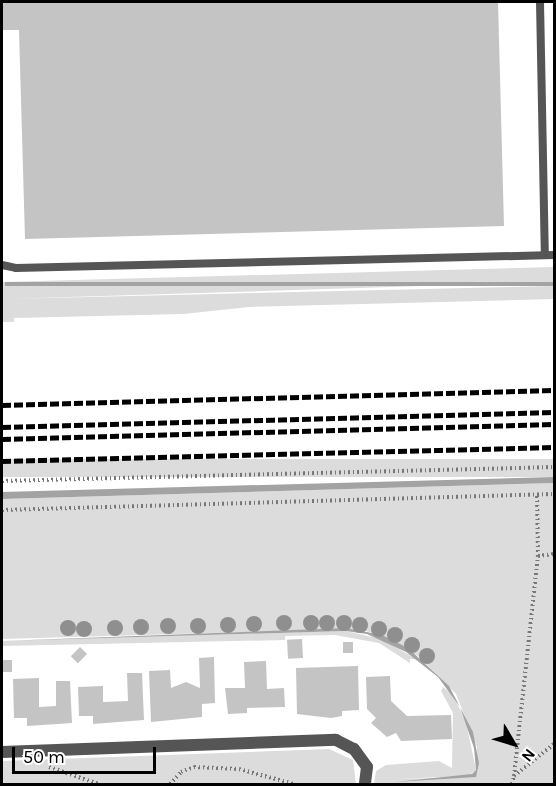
<!DOCTYPE html>
<style>
body{margin:0}
#map{position:relative;width:556px;height:786px;overflow:hidden;background:#fff;font-family:Karla,sans-serif}
div>[style]{position:absolute}
.green>*{inset:0;background:#dcdcdc;transform-origin:0 0}
.water>*{inset:0;background:#a3a3a3;transform-origin:0 0}
.building>*{inset:0;background:#c4c4c4;transform-origin:0 0}
.path>*{height:4px;margin-top:-2px;transform-origin:0;background:repeating-linear-gradient(90deg,#777 0 1.5px,transparent 0 4.5px)}
.service>*{height:8px;margin:-4px;padding:0 4px;transform-origin:4px;border-radius:4px;background:#555}
.minor>*{height:12px;margin:-6px;padding:0 6px;transform-origin:6px;border-radius:6px;background:#555}
.rail>*{height:4.5px;margin-top:-2.25px;transform-origin:0;background:repeating-linear-gradient(90deg,#000 0 9px,transparent 0 12px)}
.trees>*{width:16px;height:16px;margin:-8px;border-radius:50%;background:#8f8f8f}
span{translate:-50% -50%;white-space:nowrap;text-align:center;line-height:1.15;-webkit-text-stroke:4.5px #fff;paint-order:stroke}
.frame{position:absolute;inset:0;border:3px solid #000;pointer-events:none}
.north{position:absolute;left:484px;top:714px;width:60px;height:60px;-webkit-text-stroke:4px #fff;paint-order:stroke;rotate:128deg;font-size:16px;font-weight:700;line-height:24px;text-align:center;color:#000}
.north::after{content:'';display:block;margin:auto;width:21px;height:27px;background:#000;clip-path:polygon(50% 0,100% 100%,50% 72%,0 100%)}
.scale{position:absolute;left:12px;top:747px;width:144px;height:27px;box-sizing:border-box;border:3px solid #000;border-top:0;padding-left:8px;font-size:18px;line-height:21px;white-space:nowrap;color:#000;-webkit-text-stroke:4px #fff;paint-order:stroke}
</style>
<div id="map">
<div class="green">
<div style="clip-path:polygon(554px 267px,554px 282px,5px 299px,554px 286px,554px 299px,249px 307px,183px 314px,14px 318px,14px 322px,2px 322px,2px 282px)"></div>
<div style="left:554px;top:459px;width:18px;height:552px;rotate:90deg"></div>
<div style="clip-path:polygon(554px 483px,554px 784px,374px 784px,376px 771px,386px 765px,439px 761px,452px 768px,453px 713px,441px 691px,443px 687px,453px 695px,466px 722px,476px 770px,468px 776px,395px 779px,476px 777px,477px 747px,456px 694px,418px 656px,382px 635px,357px 629px,2px 639px,2px 499px)"></div>
<div style="clip-path:polygon(346px 631px,381px 639px,416px 659px,410px 659px,410px 663px,379px 643px,335px 635px,285px 636px,285px 640px,2px 646px,2px 641px)"></div>
<div style="clip-path:polygon(329px 749px,353px 760px,356px 784px,2px 784px,2px 761px)"></div>
</div>
<div class="water">
<div style="left:554px;top:282px;width:4px;height:549px;rotate:90deg"></div>
<div style="clip-path:polygon(554px 477px,554px 483px,2px 499px,2px 492px)"></div>
<div style="clip-path:polygon(346px 628px,382px 635px,408px 648px,449px 686px,473px 732px,479px 763px,476px 777px,395px 782px,472px 774px,476px 770px,474px 748px,460px 707px,438px 677px,406px 652px,367px 634px,346px 631px,2px 641px)"></div>
</div>
<div class="building">
<div style="clip-path:polygon(3px 2px,498px 2px,504px 226px,25px 239px,19px 30px,2px 30px)"></div>
<div style="left:302px;top:639px;width:19px;height:15px;rotate:87deg"></div>
<div style="left:343px;top:642px;width:10px;height:11px"></div>
<div style="left:80px;top:647px;width:10px;height:13px;rotate:45deg"></div>
<div style="clip-path:polygon(214px 657px,215px 703px,202px 704px,202px 717px,151px 722px,149px 671px,170px 670px,171px 688px,186px 682px,200px 688px,199px 658px)"></div>
<div style="left:2px;top:660px;width:10px;height:12px"></div>
<div style="clip-path:polygon(266px 661px,267px 689px,284px 688px,285px 707px,247px 708px,247px 713px,228px 714px,225px 688px,245px 688px,244px 662px)"></div>
<div style="clip-path:polygon(358px 666px,359px 710px,342px 711px,342px 716px,331px 718px,297px 714px,296px 668px)"></div>
<div style="clip-path:polygon(127px 673px,142px 673px,144px 720px,93px 724px,93px 716px,79px 716px,78px 687px,103px 686px,103px 702px,128px 701px)"></div>
<div style="clip-path:polygon(390px 676px,391px 701px,407px 716px,451px 715px,452px 739px,401px 741px,396px 733px,387px 737px,371px 723px,376px 718px,367px 709px,366px 677px)"></div>
<div style="clip-path:polygon(39px 678px,39px 707px,56px 706px,56px 681px,70px 681px,72px 723px,27px 726px,27px 718px,14px 718px,13px 679px)"></div>
</div>
<div class="path">
<div style="left:2px;top:481px;width:552px;rotate:-1.45deg"></div>
<div style="left:2px;top:510px;width:552px;rotate:-1.66deg"></div>
<div style="left:538px;top:556px;width:16px;rotate:-7deg"></div>
<div style="left:49px;top:767px;width:53px;rotate:18.8deg"></div>
<div style="left:514px;top:776px;width:221px;rotate:-83.8deg"></div>
<div style="left:538px;top:556px;width:62px;rotate:-90.9deg"></div>
<div style="left:170px;top:784px;width:16px;rotate:-47deg"></div>
<div style="left:181px;top:772px;width:14px;rotate:-21deg"></div>
<div style="left:194px;top:767px;width:45px;rotate:2.5deg"></div>
<div style="left:239px;top:769px;width:57px;rotate:15.3deg"></div>
<div style="left:512px;top:784px;width:8px;rotate:-76deg"></div>
<div style="left:514px;top:776px;width:51px;rotate:-38.7deg"></div>
</div>
<div class="service">
<div style="left:540px;top:2px;width:253px;rotate:88.9deg"></div>
<div style="left:2px;top:265px;width:14px;rotate:12deg"></div>
<div style="left:16px;top:268px;width:538px;rotate:-1.38deg"></div>
</div>
<div class="minor">
<div style="left:2px;top:752px;width:334px;rotate:-2.1deg"></div>
<div style="left:336px;top:740px;width:20px;rotate:27deg"></div>
<div style="left:354px;top:749px;width:22px;rotate:54deg"></div>
<div style="left:367px;top:767px;width:17px;rotate:97deg"></div>
</div>
<div class="rail">
<div style="left:2px;top:405px;width:552px;rotate:-1.56deg"></div>
<div style="left:2px;top:427px;width:552px;rotate:-1.56deg"></div>
<div style="left:2px;top:439px;width:552px;rotate:-1.56deg"></div>
<div style="left:2px;top:461px;width:552px;rotate:-1.45deg"></div>
</div>
<div class="trees">
<div style="left:284px;top:623px"></div>
<div style="left:311px;top:623px"></div>
<div style="left:327px;top:623px"></div>
<div style="left:344px;top:623px"></div>
<div style="left:254px;top:624px"></div>
<div style="left:228px;top:625px"></div>
<div style="left:360px;top:625px"></div>
<div style="left:168px;top:626px"></div>
<div style="left:198px;top:626px"></div>
<div style="left:141px;top:627px"></div>
<div style="left:68px;top:628px"></div>
<div style="left:115px;top:628px"></div>
<div style="left:84px;top:629px"></div>
<div style="left:379px;top:629px"></div>
<div style="left:395px;top:635px"></div>
<div style="left:412px;top:645px"></div>
<div style="left:427px;top:656px"></div>
</div>
<div class="frame"></div>
<div class="north">N</div>
<div class="scale">50 m</div>
</div>
